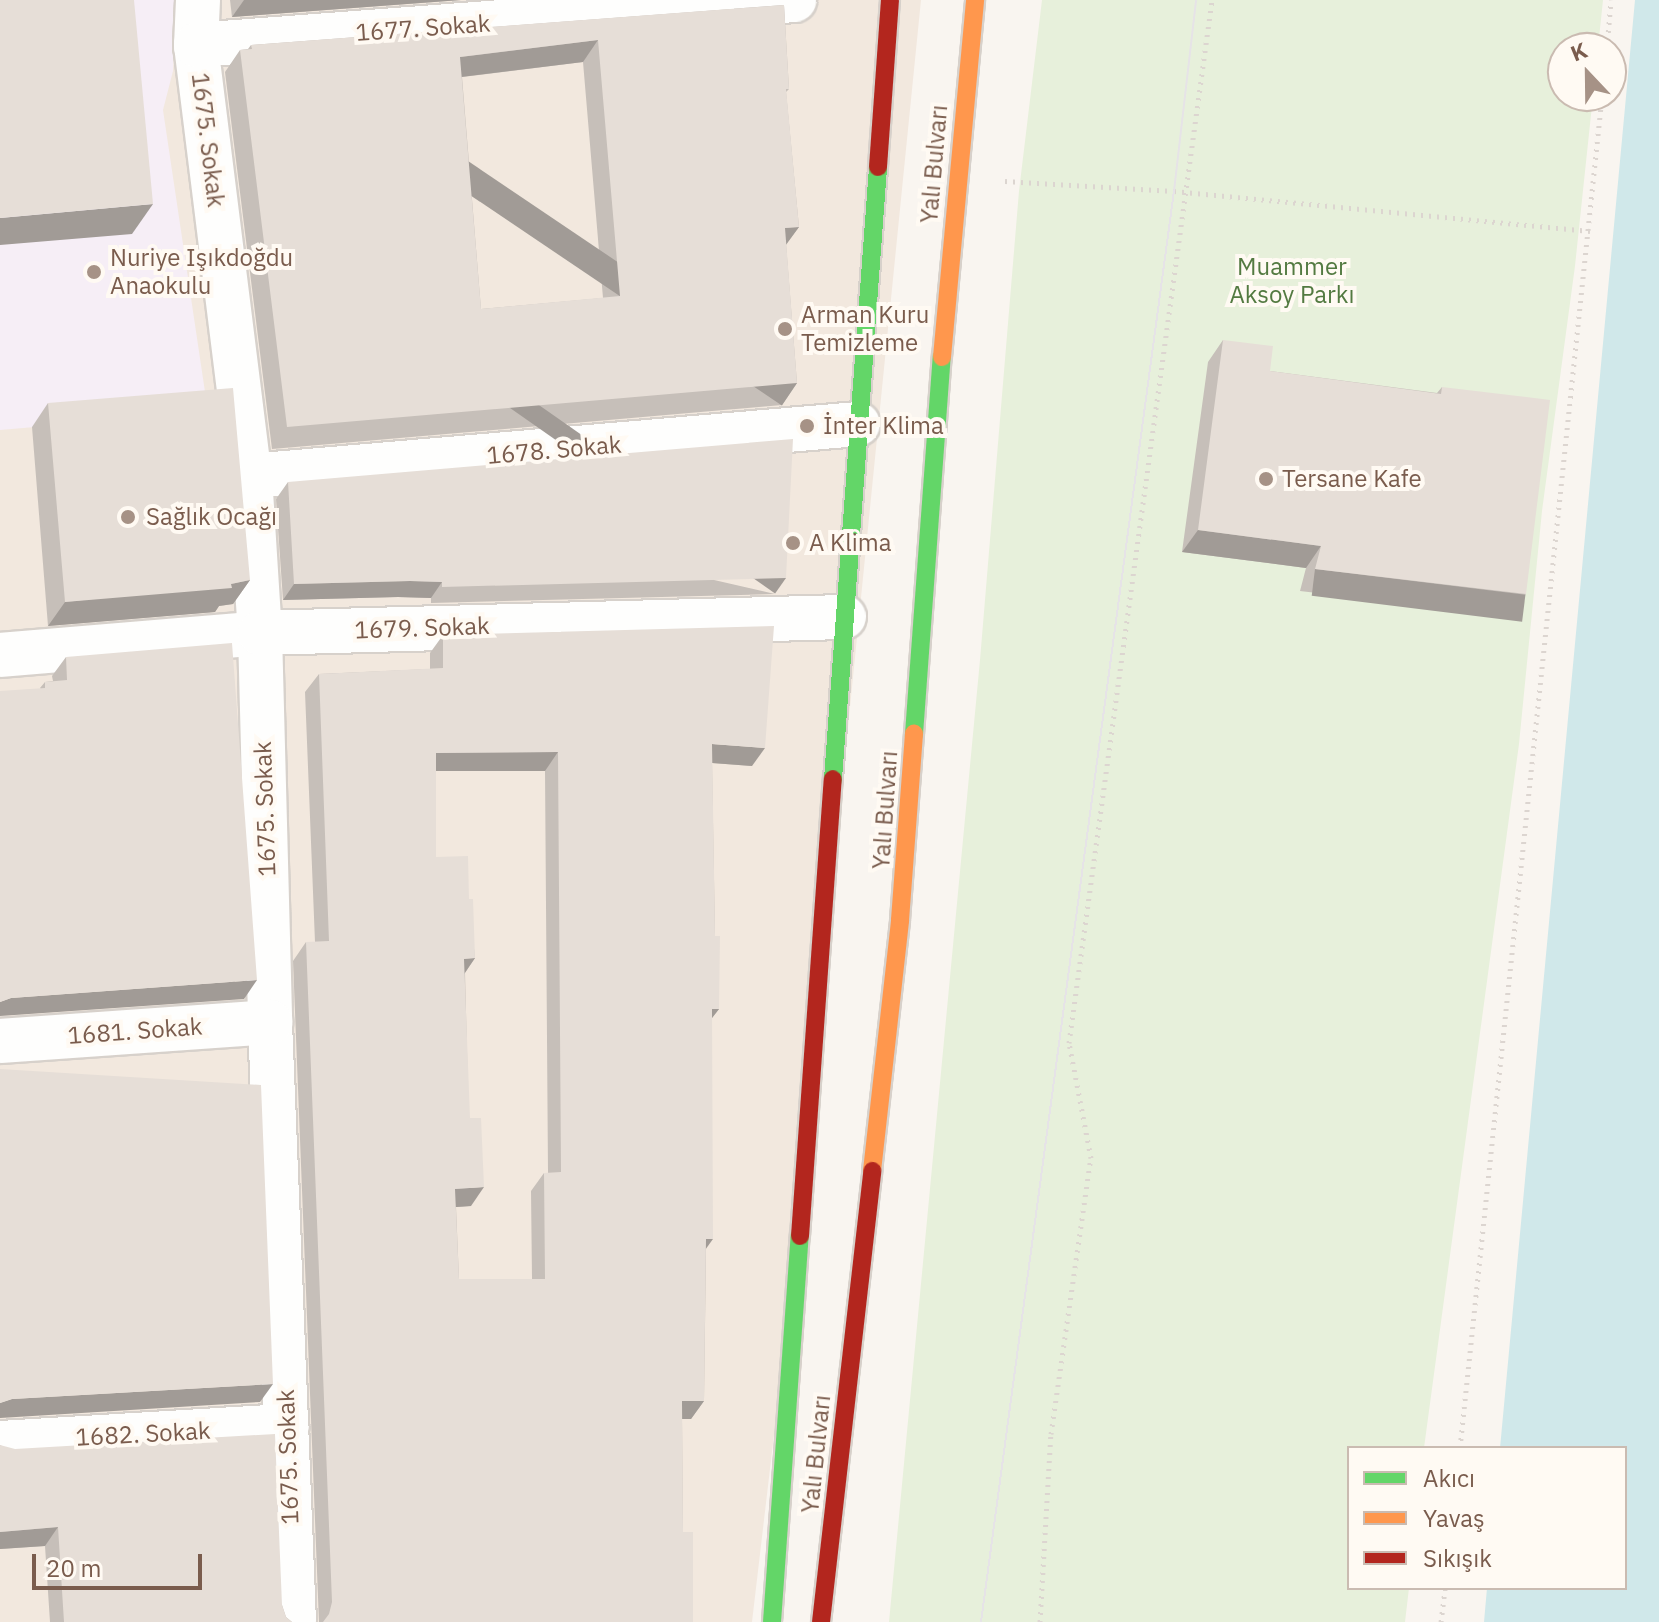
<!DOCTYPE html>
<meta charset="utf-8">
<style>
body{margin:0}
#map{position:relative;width:1659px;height:1622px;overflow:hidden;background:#f9f5f0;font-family:"IBM Plex Sans",sans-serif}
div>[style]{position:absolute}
.residential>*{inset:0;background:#f2e8de}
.education>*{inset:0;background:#f6eef6}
.green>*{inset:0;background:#e7f0db}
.water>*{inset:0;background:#d0e8ea}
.path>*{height:5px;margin-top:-2.5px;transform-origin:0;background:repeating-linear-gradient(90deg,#dcd5d0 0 2px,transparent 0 8px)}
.roads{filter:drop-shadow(2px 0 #d7d1cb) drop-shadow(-2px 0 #d7d1cb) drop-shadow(0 2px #d7d1cb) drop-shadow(0 -2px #d7d1cb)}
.street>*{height:44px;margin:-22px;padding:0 22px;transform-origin:22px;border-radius:22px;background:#fefefd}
.fast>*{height:18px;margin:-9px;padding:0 9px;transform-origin:9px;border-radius:9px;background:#63d668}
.slow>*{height:18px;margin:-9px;padding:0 9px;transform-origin:9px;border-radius:9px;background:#ff974d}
.jam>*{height:18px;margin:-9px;padding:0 9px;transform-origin:9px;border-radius:9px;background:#b3261e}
.tram>*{height:2px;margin:-1px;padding:0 1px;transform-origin:1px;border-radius:1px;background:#e6e3e7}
.wall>*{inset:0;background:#c6bfb9}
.shaded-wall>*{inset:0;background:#a19b96;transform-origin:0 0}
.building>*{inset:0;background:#e6ded7}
.dots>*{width:22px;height:22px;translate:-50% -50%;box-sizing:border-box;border:4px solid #fffaf3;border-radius:50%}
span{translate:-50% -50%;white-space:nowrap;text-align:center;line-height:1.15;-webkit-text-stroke:8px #fffaf3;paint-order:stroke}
.street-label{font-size:24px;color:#7a5c4d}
.poi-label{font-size:24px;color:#7a5c4d}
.left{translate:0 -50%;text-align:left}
.park-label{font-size:24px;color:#537a41}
.legend{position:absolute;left:1347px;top:1446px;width:280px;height:144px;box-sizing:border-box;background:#fffaf3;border:2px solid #cabbb1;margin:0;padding:10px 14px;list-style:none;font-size:24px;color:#7a5c4d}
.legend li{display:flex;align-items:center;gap:16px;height:40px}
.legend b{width:40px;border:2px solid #cabbb1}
.north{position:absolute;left:1547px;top:32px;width:80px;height:80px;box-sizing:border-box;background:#fffaf3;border:2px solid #cabbb1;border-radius:50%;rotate:338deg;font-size:22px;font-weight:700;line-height:32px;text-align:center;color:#7a5c4d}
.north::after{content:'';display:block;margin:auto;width:28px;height:36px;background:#a69286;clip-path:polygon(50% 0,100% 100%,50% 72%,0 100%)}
.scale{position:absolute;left:32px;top:1554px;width:170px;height:36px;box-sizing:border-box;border:4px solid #7a5c4d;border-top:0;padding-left:10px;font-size:24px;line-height:28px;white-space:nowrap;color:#7a5c4d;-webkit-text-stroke:6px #fffaf3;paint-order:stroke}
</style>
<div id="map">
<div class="residential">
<div style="clip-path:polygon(0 0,921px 0,794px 1265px,752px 1622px,0 1622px)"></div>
</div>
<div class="education">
<div style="clip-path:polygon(0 0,176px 0,173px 71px,163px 110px,208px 412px,0 430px)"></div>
</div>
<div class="green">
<div style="clip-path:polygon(1042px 0,1603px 0,1598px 48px,1563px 48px,1563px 96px,1593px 96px,1575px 266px,1542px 511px,1519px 744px,1424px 1448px,1349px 1448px,1349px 1588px,1409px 1588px,1405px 1622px,889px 1622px,980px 660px,1019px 191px)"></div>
</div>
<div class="water">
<div style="clip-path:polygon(1635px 0,1659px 0,1659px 1622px,1484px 1622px,1487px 1588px,1625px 1588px,1625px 1448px,1500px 1448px)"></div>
</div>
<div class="path">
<div style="left:1607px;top:48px;width:48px;rotate:-85.2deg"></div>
<div style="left:1005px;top:181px;width:169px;rotate:3.4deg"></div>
<div style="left:1174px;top:191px;width:418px;rotate:5.5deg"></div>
<div style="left:1460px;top:1448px;width:1359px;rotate:-84deg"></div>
<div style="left:1040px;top:1622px;width:188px;rotate:-86.7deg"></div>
<div style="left:1051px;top:1434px;width:279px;rotate:-81.8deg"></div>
<div style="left:1091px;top:1158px;width:117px;rotate:-100.8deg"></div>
<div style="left:1069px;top:1043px;width:1053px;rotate:-82.19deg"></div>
<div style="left:1441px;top:1622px;width:34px;rotate:-83deg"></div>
</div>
<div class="roads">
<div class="street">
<div style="left:198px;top:0;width:45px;rotate:92.5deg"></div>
<div style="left:196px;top:45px;width:434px;rotate:82.9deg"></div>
<div style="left:250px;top:476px;width:157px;rotate:86.4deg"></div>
<div style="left:260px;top:633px;width:389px;rotate:88.5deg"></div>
<div style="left:270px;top:1022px;width:600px;rotate:87.71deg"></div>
<div style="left:196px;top:45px;width:600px;rotate:-4.3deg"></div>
<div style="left:250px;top:476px;width:610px;rotate:-4.89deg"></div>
<div style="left:0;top:655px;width:261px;rotate:-4.8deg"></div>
<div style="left:260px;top:633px;width:584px;rotate:-1.57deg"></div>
<div style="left:0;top:1041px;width:271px;rotate:-4deg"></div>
<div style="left:0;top:1443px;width:287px;rotate:-3.4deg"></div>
</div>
<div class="fast">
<div style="left:914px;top:734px;width:378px;rotate:-85.8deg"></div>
<div style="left:833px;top:779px;width:614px;rotate:-85.79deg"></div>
<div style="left:772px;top:1622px;width:387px;rotate:-85.9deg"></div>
</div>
<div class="slow">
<div style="left:942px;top:357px;width:359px;rotate:-84.7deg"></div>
<div style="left:872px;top:1171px;width:253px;rotate:-83.6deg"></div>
<div style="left:900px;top:920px;width:187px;rotate:-85.7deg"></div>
</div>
<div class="jam">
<div style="left:878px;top:167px;width:167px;rotate:-85.9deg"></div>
<div style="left:800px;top:1236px;width:458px;rotate:-85.9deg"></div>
<div style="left:821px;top:1622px;width:454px;rotate:-83.5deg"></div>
</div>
</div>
<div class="tram">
<div style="left:981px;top:1622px;width:1444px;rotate:-82.32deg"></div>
<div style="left:1174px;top:191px;width:192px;rotate:-83.4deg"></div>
</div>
<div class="wall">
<div style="clip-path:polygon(230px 0,461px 0,232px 17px)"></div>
<div style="clip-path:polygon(evenodd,784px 5px,789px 89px,786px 92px,799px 227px,786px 244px,797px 383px,782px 405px,272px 449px,225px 72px,240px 50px,248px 49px,251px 45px,784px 5px,583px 62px,603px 298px,481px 309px,462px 77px,583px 62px)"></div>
<div style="clip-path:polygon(1223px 340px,1270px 371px,1437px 393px,1442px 387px,1526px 594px,1511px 616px,1300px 591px,1306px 568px,1182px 552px,1208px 362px)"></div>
<div style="clip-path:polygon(48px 403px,250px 580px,233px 604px,219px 606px,215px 612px,48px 626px,32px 427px)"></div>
<div style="clip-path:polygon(288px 482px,775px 594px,431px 603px,431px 598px,398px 597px,283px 600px,276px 499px)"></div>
<div style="clip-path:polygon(evenodd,443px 635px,752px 766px,712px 763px,715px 936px,719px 1009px,712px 1018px,706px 1250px,704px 1401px,691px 1419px,682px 1419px,683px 1532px,693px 1622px,319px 1622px,293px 961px,306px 942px,315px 942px,305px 692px,319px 674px,430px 669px,430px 653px,443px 635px,436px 771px,545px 771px,548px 1173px,544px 1173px,531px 1191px,532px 1279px,459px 1279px,456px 1207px,471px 1206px,465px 973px,475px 958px,469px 899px,436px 857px,436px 771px)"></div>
<div style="clip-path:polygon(66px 657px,244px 999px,40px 688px,45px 682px,53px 681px,52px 676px)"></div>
<div style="clip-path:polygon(0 1445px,282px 1605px,286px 1617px,292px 1622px,50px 1622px,45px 1546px,0 1549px)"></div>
</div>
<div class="shaded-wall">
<div style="clip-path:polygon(244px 0,461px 0,232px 17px)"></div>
<div style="clip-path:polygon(598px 40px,583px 62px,445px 79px,460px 57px)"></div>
<div style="clip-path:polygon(153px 204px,132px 234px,0 245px,0 218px)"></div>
<div style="clip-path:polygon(799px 227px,783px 249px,785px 228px)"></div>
<div style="left:797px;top:383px;width:27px;height:512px;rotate:124deg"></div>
<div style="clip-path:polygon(1198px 530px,1321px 546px,1306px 568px,1182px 552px)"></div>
<div style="left:1315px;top:569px;width:212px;height:27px;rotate:7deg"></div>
<div style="left:786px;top:578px;width:19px;height:344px;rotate:125deg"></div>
<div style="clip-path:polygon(250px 580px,233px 604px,219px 606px,215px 612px,48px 626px,65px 602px,231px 584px)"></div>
<div style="clip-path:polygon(410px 581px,442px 582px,431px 598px,398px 597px,283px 600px,294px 584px)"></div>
<div style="clip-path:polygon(712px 744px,765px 748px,752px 766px,699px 762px)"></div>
<div style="clip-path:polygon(558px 752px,545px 771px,422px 771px,436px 753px)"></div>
<div style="clip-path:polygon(475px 958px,462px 977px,464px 959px)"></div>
<div style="clip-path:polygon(257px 980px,244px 999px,0 1016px,0 1002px,11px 998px)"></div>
<div style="clip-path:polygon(712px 1009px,719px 1009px,705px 1027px)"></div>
<div style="clip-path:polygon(484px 1187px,471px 1206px,442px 1208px,455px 1189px)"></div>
<div style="clip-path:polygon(706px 1239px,713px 1239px,700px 1257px)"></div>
<div style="clip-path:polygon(273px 1384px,260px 1402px,0 1418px,0 1403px,12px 1399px)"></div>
<div style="clip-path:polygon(682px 1401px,704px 1401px,691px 1419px,669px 1419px)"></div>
<div style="clip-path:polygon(58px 1527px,45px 1546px,0 1549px,0 1532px)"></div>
</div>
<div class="building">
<div style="clip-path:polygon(0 0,134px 0,153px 204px,0 218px)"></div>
<div style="clip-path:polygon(evenodd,784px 5px,789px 89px,786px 89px,799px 227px,785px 228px,797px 383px,287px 427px,240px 50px,252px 49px,251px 45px,784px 5px,598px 40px,620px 296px,481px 309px,460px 57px,598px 40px)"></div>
<div style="clip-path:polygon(1223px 340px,1273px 346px,1270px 371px,1441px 394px,1442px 387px,1550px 400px,1526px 594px,1315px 569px,1321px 546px,1198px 530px)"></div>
<div style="clip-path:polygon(233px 388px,250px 580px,231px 584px,232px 588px,65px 602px,48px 403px)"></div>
<div style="clip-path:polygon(793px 439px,786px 578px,442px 587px,442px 582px,410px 581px,294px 584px,288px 482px)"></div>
<div style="clip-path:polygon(evenodd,774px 626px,765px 748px,712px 744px,715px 936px,720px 936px,719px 1009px,712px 1009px,713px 1239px,706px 1239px,704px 1401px,682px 1401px,683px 1532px,693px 1532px,693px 1622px,323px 1622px,329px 1614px,332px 1602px,306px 942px,329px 941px,319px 674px,443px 668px,443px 635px,774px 626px,558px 752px,561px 1172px,544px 1173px,545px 1279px,459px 1279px,455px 1189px,484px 1187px,481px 1118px,470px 1118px,464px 959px,475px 958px,473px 899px,469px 899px,468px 856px,436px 857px,436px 753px,558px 752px)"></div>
<div style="clip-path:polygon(232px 643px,257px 980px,11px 998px,0 1002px,0 691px,45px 688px,45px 682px,67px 680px,66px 657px)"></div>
<div style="clip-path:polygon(0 1069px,261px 1085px,273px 1384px,12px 1399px,0 1403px)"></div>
<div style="clip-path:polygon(275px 1434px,282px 1605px,286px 1617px,292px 1622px,64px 1622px,58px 1527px,0 1532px,0 1445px,15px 1449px)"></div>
</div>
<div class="dots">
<div style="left:94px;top:272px;background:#a69286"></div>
<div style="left:785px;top:329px;background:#a69286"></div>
<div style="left:807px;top:426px;background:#a69286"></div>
<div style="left:1266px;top:479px;background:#a69286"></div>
<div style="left:128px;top:517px;background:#a69286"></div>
<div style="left:793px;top:543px;background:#a69286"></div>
</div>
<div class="street-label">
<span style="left:423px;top:28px;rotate:-4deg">1677. Sokak</span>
<span style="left:208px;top:140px;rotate:83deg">1675. Sokak</span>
<span style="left:934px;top:164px;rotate:-85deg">Yalı Bulvarı</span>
<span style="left:554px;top:450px;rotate:-5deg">1678. Sokak</span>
<span style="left:422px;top:628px;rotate:-2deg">1679. Sokak</span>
<span style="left:265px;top:809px;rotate:-92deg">1675. Sokak</span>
<span style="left:885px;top:810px;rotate:-86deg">Yalı Bulvarı</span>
<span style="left:135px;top:1031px;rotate:-4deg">1681. Sokak</span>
<span style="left:143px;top:1434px;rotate:-3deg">1682. Sokak</span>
<span style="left:816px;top:1454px;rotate:-84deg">Yalı Bulvarı</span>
<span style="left:288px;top:1457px;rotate:-92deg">1675. Sokak</span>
</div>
<div class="poi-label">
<span class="left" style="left:110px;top:272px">Nuriye Işıkdoğdu<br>Anaokulu</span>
<span class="left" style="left:801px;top:329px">Arman Kuru<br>Temizleme</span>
<span class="left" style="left:823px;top:426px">İnter Klima</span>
<span class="left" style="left:1282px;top:479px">Tersane Kafe</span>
<span class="left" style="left:146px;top:517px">Sağlık Ocağı</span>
<span class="left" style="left:809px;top:543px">A Klima</span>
</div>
<div class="park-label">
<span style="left:1292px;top:281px">Muammer<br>Aksoy Parkı</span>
</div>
<ul class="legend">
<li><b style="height:10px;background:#63d668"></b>Akıcı</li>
<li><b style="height:10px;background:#ff974d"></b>Yavaş</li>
<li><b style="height:10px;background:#b3261e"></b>Sıkışık</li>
</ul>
<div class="north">K</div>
<div class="scale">20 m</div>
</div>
